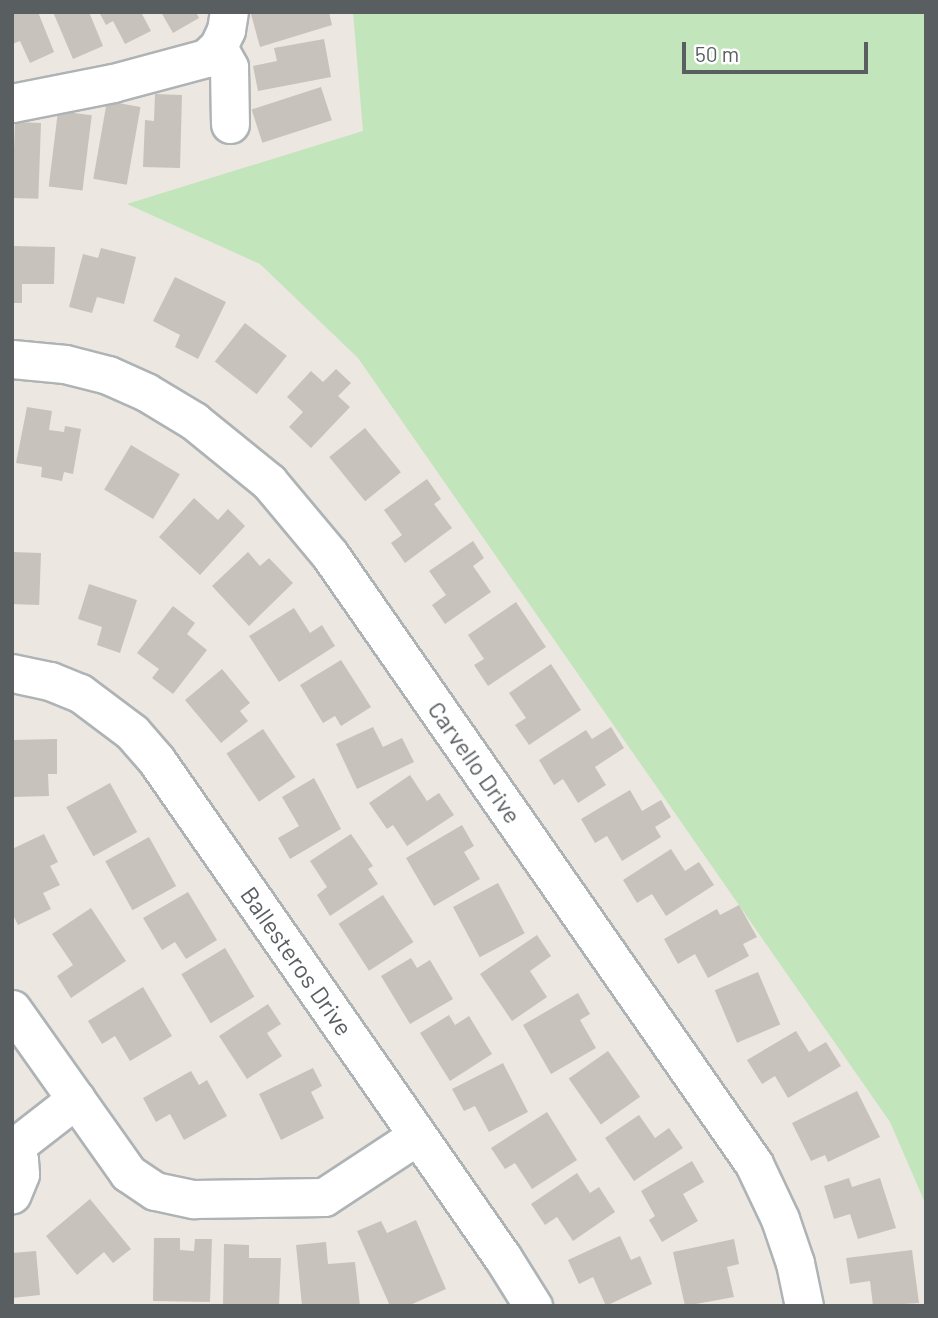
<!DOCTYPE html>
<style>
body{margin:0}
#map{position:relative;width:938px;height:1318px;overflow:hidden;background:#ece7e0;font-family:Barlow,sans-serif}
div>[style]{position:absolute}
.green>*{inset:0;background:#c2e5bb}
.building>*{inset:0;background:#c7c2bc;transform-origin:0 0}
.roads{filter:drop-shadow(2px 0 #aeb3b6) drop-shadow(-2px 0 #aeb3b6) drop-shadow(0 2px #aeb3b6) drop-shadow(0 -2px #aeb3b6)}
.minor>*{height:37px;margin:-18.5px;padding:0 18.5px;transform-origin:18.5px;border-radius:18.5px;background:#fff}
span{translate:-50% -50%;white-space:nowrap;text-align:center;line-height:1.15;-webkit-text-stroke:7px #fff;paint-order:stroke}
.street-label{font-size:24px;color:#595e61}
.frame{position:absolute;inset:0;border:14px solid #595e61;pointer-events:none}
.scale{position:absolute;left:682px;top:42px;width:186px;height:32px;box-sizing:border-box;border:4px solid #595e61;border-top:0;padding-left:9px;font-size:21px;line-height:24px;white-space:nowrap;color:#595e61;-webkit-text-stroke:5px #fff;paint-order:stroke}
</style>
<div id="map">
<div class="green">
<div style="clip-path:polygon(353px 12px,926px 12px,926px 1205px,890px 1122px,358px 358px,260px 264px,127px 204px,363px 131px)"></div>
</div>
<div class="building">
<div style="clip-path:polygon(12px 12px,38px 12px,54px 52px,30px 63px,20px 41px,12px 44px)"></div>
<div style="clip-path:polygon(53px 12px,89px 12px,103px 46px,73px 59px)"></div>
<div style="clip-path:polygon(99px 12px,141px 12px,151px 31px,125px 44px,113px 21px,106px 25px)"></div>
<div style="clip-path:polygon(161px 12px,196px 12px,199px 18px,173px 33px)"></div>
<div style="clip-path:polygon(255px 12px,329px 12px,332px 25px,260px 47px,251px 14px)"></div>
<div style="clip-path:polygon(324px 39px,331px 77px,258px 91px,253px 66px,277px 61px,274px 48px)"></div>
<div style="left:321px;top:87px;width:35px;height:73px;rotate:72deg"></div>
<div style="clip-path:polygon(155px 94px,182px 95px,180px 168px,143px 167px,145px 120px,154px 121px)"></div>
<div style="left:107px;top:101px;width:34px;height:79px;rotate:10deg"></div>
<div style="left:58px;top:111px;width:34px;height:76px;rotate:7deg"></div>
<div style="left:15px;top:122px;width:26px;height:76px;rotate:2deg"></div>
<div style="clip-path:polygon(12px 246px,55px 247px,54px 284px,22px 284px,22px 303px,12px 303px)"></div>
<div style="clip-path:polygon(101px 248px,136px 257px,124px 304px,97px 297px,92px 313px,69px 307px,83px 254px,98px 258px)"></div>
<div style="clip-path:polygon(175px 277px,226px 302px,198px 359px,175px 347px,180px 335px,153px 321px)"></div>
<div style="left:245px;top:323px;width:53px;height:49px;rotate:38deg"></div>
<div style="clip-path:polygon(336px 369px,351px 383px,338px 396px,350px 407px,311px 448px,289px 427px,303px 412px,287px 397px,311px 371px,323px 382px)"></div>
<div style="clip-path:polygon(27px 407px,52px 411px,49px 430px,64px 432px,65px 426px,81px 429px,73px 474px,64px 472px,62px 481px,41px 477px,42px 467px,16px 463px)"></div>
<div style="left:365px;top:428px;width:57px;height:46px;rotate:51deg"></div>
<div style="left:131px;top:445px;width:57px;height:52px;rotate:31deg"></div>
<div style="clip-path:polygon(427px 479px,441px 499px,434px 504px,452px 528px,405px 563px,391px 543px,402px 535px,384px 510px)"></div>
<div style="clip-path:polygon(194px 498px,218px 520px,228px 509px,245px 526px,200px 575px,159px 537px)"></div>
<div style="clip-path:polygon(473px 541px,484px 558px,473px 566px,491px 592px,445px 624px,432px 605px,446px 595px,429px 571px)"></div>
<div style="left:12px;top:552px;width:29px;height:52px;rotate:2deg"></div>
<div style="clip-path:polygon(248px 552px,260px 566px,269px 558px,293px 583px,249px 626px,212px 586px)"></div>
<div style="clip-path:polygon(89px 584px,137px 600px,120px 653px,97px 645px,102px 627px,78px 619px)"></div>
<div style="clip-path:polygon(516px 602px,546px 647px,488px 686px,474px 665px,484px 659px,468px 635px)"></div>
<div style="clip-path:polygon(173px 606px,195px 623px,187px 634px,207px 650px,173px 694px,152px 678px,159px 669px,137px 653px)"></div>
<div style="clip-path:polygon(294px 608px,310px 633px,322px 625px,335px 646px,279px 682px,249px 636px)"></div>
<div style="clip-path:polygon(341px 660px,371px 707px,341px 726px,335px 716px,323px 723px,300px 685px)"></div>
<div style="clip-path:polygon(551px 664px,581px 710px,529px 745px,515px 725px,526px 718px,509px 693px)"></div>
<div style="clip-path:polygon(222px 669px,250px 703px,240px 711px,248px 721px,221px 743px,185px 700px)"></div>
<div style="clip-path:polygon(373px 727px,383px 747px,402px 738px,414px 762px,357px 789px,336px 744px)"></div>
<div style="clip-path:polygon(611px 727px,624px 748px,595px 767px,606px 785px,578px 803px,563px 779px,554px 785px,539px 760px,586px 730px,592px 739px)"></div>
<div style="left:263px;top:729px;width:58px;height:44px;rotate:56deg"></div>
<div style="clip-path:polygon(57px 739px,57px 774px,48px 774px,49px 796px,12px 797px,12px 740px)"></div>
<div style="clip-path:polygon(410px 775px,427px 801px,439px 793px,454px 815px,407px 846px,393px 825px,387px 829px,369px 803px)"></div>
<div style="clip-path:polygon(314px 778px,341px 829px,290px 859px,278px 838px,299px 826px,282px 797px)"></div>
<div style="left:110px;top:783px;width:56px;height:50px;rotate:61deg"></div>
<div style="clip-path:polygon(630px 790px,642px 811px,661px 800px,671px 817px,655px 827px,661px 837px,622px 861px,607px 836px,595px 843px,581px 819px)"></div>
<div style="clip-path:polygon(462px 825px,474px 846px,464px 852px,480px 879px,434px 906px,406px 858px)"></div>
<div style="clip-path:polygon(44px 834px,58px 862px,50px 866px,60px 885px,43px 893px,51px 909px,18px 925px,12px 913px,12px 849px)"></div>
<div style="clip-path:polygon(351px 834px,373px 866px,368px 869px,378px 884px,330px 916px,317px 895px,327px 887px,310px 861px)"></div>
<div style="left:149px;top:837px;width:56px;height:50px;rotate:61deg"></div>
<div style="clip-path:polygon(671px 849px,685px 871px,699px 862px,714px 885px,666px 916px,652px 894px,637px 903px,623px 880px)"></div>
<div style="left:498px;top:883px;width:57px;height:51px;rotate:62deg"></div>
<div style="clip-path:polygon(188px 892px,217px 940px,186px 959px,175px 942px,162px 950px,143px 918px)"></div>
<div style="left:383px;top:895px;width:56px;height:53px;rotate:57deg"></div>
<div style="clip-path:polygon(739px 905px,757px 937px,743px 944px,749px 956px,708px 978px,695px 954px,678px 964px,664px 939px,717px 909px,720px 915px)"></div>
<div style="clip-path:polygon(91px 908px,126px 961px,71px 998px,57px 976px,73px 965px,52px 934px)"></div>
<div style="clip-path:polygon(537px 935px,551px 956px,530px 971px,547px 997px,512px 1021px,480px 974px)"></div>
<div style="left:225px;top:948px;width:57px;height:51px;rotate:59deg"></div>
<div style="clip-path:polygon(411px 958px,417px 968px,430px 960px,453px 999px,410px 1024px,381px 976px)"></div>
<div style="left:758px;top:972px;width:57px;height:47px;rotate:67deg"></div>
<div style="clip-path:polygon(143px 987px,172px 1036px,130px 1061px,115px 1036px,102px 1044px,88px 1021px)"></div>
<div style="clip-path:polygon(578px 993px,590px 1014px,580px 1020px,596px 1048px,551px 1074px,523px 1025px)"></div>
<div style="clip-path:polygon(268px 1004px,281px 1024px,267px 1033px,282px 1056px,247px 1079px,219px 1036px)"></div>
<div style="clip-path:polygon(449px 1015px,455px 1025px,469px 1016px,492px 1054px,450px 1081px,420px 1033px)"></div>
<div style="clip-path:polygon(796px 1031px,809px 1052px,826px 1042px,841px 1066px,788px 1098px,775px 1076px,762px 1084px,747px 1060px)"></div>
<div style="left:608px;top:1051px;width:56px;height:48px;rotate:55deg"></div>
<div style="clip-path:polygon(503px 1063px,528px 1112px,489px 1132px,475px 1106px,464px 1111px,452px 1089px)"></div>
<div style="clip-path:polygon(313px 1068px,322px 1086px,311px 1092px,324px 1118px,281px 1140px,259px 1094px)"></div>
<div style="clip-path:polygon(191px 1071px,199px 1085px,207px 1080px,227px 1116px,184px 1140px,170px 1114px,156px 1122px,143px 1098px)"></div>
<div style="clip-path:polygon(857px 1091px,880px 1137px,828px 1162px,825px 1155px,811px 1161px,792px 1123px)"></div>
<div style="clip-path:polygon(547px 1112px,577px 1160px,532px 1189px,515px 1163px,505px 1169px,491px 1148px)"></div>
<div style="clip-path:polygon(639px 1115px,655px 1138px,669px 1128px,683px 1148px,634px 1181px,605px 1138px)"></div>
<div style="clip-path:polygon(692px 1161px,704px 1182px,683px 1194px,698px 1221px,662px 1242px,649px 1220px,655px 1216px,641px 1191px)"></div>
<div style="clip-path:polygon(577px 1173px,590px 1193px,599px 1187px,615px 1212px,573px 1241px,557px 1217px,545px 1225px,531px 1204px)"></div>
<div style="clip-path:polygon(849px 1178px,852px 1187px,880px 1178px,896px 1228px,858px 1239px,850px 1214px,834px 1219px,824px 1186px)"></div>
<div style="clip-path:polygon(90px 1199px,131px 1249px,113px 1263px,104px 1252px,77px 1275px,46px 1236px)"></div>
<div style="clip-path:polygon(416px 1220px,446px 1289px,408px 1306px,390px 1306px,357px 1231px,381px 1221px,387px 1233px)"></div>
<div style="clip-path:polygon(620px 1236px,631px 1260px,640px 1256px,652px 1284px,606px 1306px,593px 1277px,579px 1284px,568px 1260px)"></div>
<div style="clip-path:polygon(154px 1238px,180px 1238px,180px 1250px,194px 1251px,195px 1239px,212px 1239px,210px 1302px,153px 1301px)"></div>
<div style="clip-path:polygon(734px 1239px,739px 1264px,727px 1267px,734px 1297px,685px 1306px,673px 1252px)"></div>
<div style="clip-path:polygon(326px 1242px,328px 1264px,355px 1262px,360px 1306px,302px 1306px,296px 1245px)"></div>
<div style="clip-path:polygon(224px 1244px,249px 1245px,249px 1258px,281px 1258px,279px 1306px,223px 1306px)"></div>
<div style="clip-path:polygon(912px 1250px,919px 1303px,873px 1306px,870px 1281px,850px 1284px,846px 1258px)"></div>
<div style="clip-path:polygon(36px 1251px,40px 1295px,12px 1298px,12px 1253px)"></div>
</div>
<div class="roads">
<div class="minor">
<div style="left:218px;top:47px;width:23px;rotate:61deg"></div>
<div style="left:229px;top:67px;width:57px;rotate:89deg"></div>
<div style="left:12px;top:103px;width:103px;rotate:-11.2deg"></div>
<div style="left:113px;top:83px;width:96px;rotate:-15deg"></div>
<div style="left:206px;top:58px;width:16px;rotate:-43deg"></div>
<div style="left:218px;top:47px;width:19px;rotate:-65deg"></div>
<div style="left:226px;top:30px;width:18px;rotate:-81deg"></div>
<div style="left:12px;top:359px;width:53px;rotate:5.4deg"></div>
<div style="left:65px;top:364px;width:44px;rotate:14.3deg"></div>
<div style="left:108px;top:375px;width:42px;rotate:24.1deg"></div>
<div style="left:146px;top:392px;width:56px;rotate:31.1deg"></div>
<div style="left:194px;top:421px;width:97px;rotate:39.1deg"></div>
<div style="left:269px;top:482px;width:95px;rotate:50.1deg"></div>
<div style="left:330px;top:555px;width:742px;rotate:55.15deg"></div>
<div style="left:754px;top:1164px;width:61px;rotate:64.7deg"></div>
<div style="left:780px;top:1219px;width:46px;rotate:71.2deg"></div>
<div style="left:795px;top:1263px;width:44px;rotate:78.2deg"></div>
<div style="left:12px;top:673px;width:39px;rotate:12deg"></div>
<div style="left:50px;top:681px;width:32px;rotate:22deg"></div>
<div style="left:80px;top:693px;width:65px;rotate:36.9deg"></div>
<div style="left:132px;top:732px;width:38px;rotate:49deg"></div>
<div style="left:157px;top:761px;width:606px;rotate:55.16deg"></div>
<div style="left:503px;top:1258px;width:57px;rotate:58deg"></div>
<div style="left:12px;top:1009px;width:201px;rotate:54.7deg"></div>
<div style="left:128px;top:1173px;width:32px;rotate:34deg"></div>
<div style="left:155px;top:1191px;width:40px;rotate:12deg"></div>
<div style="left:194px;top:1199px;width:130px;rotate:-0.9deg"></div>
<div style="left:324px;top:1197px;width:111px;rotate:-33.3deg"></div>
<div style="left:12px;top:1147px;width:15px;rotate:62deg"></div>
<div style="left:19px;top:1160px;width:14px;rotate:86deg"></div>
<div style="left:20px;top:1174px;width:22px;rotate:112deg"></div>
<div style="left:13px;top:1148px;width:80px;rotate:-37.9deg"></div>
</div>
</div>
<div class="street-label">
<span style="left:475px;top:762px;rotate:55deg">Carvello Drive</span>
<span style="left:297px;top:961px;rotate:55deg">Ballesteros Drive</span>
</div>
<div class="frame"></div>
<div class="scale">50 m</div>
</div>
